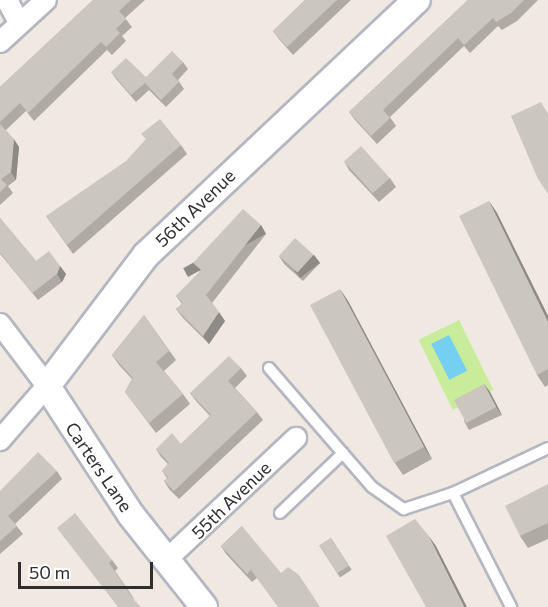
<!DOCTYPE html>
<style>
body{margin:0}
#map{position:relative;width:548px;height:607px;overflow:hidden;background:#efe9e1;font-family:Commissioner,sans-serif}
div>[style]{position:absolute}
.pitch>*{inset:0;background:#c9ec9a;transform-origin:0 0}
.water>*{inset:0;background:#75cff0;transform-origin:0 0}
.roads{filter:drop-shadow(2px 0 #b4b7c1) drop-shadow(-2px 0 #b4b7c1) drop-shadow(0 2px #b4b7c1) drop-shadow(0 -2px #b4b7c1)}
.service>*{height:10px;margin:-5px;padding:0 5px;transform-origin:5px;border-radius:5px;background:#fff}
.minor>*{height:20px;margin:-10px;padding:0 10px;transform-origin:10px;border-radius:10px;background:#fff}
.tertiary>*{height:26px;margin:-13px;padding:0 13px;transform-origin:13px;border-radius:13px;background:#fff}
.wall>*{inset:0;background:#afaba4;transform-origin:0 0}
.shaded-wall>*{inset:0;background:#8e8b86;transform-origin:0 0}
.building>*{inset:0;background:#cbc7bf;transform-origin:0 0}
span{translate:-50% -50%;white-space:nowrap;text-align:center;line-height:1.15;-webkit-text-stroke:4.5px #fff;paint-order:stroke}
.street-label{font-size:18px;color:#2e2e2e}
.scale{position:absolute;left:18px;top:562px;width:135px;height:27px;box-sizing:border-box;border:3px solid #2e2e2e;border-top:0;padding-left:8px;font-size:18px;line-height:21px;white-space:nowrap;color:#2e2e2e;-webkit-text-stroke:4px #fff;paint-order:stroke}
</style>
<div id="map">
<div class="pitch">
<div style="left:459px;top:320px;width:78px;height:45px;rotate:64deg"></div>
</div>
<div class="water">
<div style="left:449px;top:335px;width:40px;height:20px;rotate:63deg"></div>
</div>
<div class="roads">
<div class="service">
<div style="left:269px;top:368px;width:157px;rotate:49.1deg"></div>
<div style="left:372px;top:487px;width:39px;rotate:35deg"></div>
<div style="left:404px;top:509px;width:52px;rotate:-18.1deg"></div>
<div style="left:453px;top:493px;width:105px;rotate:-25.3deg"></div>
<div style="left:453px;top:493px;width:128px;rotate:63deg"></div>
<div style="left:280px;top:513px;width:87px;rotate:-43.6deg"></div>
</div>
<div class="minor">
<div style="left:7px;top:0;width:27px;rotate:62deg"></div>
<div style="left:0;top:42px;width:62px;rotate:-42.4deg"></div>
<div style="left:0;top:324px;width:78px;rotate:52.8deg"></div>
<div style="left:47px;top:386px;width:72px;rotate:131deg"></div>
<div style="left:165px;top:561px;width:180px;rotate:-43.2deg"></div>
</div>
<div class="tertiary">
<div style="left:204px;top:607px;width:117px;rotate:-128.4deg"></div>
<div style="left:131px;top:515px;width:154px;rotate:-123.1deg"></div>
<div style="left:47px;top:386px;width:164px;rotate:-52.9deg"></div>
<div style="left:146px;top:255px;width:372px;rotate:-43.3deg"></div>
</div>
</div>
<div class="wall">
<div style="clip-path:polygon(93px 0,145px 0,125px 18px,132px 27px,122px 36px,126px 41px,112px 55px,107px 50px,34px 121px,26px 111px,6px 130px,19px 147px,16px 180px,8px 186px,13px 193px,0 205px,0 87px)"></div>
<div style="clip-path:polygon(305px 0,351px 0,293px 55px,279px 39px,273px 31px)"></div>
<div style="clip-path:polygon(468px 0,538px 0,517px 21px,502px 30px,498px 26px,470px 53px,464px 46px,390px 117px,396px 126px,377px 144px,355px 120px,349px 112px)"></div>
<div style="clip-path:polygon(183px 62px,188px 69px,178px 80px,184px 89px,166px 107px,149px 90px,136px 102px,116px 79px,111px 72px,146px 77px)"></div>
<div style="clip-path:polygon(181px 145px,187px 154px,73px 254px,46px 216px)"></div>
<div style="clip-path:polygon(344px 161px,390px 178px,396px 187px,379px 202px,349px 170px)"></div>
<div style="clip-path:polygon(489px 201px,497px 213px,548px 316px,548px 385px,545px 387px,537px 375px)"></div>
<div style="clip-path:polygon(0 218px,36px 261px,60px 266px,66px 274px,62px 282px,38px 300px,0 254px)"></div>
<div style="clip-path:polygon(261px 225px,266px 234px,212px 303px,225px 321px,209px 344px,182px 317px,176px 309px,182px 304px,176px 296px,200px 272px,193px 263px)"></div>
<div style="clip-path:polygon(314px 255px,320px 263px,303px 281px,284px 264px,279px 256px)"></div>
<div style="clip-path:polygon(340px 289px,348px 301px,432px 459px,403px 475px,395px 463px)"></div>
<div style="clip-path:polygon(144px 315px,176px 360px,164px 371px,183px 394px,190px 404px,156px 433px,125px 392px,132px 379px,119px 365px,112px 355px)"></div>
<div style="clip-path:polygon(241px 368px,247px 376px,235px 388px,257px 412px,263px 420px,179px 499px,169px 489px,164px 481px,167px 478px,162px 471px,168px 464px,161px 457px,156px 449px,181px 444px,210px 416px,196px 401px,190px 393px)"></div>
<div style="clip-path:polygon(484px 384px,490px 392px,502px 415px,469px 430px,464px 421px)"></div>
<div style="clip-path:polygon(57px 471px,62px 479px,15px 524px,23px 534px,0 554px,0 491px)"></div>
<div style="clip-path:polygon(548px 484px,548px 539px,528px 548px,520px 536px)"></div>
<div style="clip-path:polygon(242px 526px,257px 578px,252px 582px,226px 554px,221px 546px)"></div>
<div style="clip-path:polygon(63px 536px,112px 560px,118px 568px,115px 571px,135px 600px)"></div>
<div style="left:331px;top:538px;width:38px;height:14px;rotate:57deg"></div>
</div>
<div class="shaded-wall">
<div style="clip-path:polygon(14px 139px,19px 147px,16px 180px,11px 172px)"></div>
<div style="clip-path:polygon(489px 201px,497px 213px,548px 316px,548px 322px)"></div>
<div style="left:261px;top:225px;width:10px;height:89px;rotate:61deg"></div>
<div style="left:314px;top:255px;width:10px;height:25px;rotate:53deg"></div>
<div style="clip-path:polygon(60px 266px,66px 274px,62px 282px,57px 274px)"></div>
<div style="clip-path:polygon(340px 289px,348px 301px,432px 459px,424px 447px)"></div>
<div style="clip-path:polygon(219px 312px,225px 321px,209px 344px,203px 336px)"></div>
<div style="clip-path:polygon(484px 384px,490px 392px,502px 415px,496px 407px)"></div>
<div style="clip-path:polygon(428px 535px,436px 546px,467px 607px,464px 607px)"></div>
</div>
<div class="building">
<div style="clip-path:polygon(93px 0,131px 0,119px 11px,126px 19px,116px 29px,120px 33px,106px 47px,101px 42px,28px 113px,20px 103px,0 122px,0 87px)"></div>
<div style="clip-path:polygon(305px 0,337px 0,287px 47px,273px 31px)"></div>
<div style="clip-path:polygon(468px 0,524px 0,511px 13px,496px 22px,493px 18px,464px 45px,458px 38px,383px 110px,390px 118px,371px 136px,349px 112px)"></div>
<div style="clip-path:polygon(172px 51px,183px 62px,172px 74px,179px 82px,161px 100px,145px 83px,131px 95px,111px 72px,126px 58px,146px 77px)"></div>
<div style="clip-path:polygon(541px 102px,548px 114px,548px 194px,538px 179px,511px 116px)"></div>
<div style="clip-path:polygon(160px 119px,181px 145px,67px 245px,46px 216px,126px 161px,146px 139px,141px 134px)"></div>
<div style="clip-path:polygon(0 124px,14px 139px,11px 172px,1px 179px,7px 185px,0 192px)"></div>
<div style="left:361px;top:146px;width:43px;height:23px;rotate:48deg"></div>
<div style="clip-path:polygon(489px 201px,548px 322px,548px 369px,537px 375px,459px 216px)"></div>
<div style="clip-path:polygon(243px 209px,261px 225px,206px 295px,219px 312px,203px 336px,176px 309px,183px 303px,176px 296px,201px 270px,193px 263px)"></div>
<div style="clip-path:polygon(0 218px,36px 261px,49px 251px,60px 266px,57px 274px,32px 293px,0 253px)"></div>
<div style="left:295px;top:238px;width:25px;height:24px;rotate:42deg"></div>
<div style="left:340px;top:289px;width:179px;height:34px;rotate:62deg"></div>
<div style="clip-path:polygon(144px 315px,169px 351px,156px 362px,183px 394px,149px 423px,125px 392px,133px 378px,112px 355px)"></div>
<div style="clip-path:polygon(229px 356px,241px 368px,228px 381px,257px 412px,174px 491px,164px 481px,168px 477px,162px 471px,169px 463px,156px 449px,172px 433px,181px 444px,211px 415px,190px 393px)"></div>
<div style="left:484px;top:384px;width:26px;height:34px;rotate:62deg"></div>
<div style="clip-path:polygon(38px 452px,57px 471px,8px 516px,17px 526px,0 541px,0 491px)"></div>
<div style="clip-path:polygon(548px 484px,548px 523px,520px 536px,505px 506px)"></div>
<div style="clip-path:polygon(75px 513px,112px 560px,109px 563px,134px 600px,141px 607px,118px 607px,57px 528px)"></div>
<div style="clip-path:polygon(415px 519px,428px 535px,464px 607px,426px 607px,386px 536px)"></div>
<div style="clip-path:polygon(242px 526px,281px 573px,288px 567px,299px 575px,320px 607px,278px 607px,251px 570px,247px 574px,221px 546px)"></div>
<div style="left:331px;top:538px;width:33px;height:14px;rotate:57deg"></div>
</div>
<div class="street-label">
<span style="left:195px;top:208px;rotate:-44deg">56th Avenue</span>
<span style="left:99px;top:467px;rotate:56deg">Carters Lane</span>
<span style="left:231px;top:500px;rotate:-44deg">55th Avenue</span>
</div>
<div class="scale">50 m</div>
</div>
